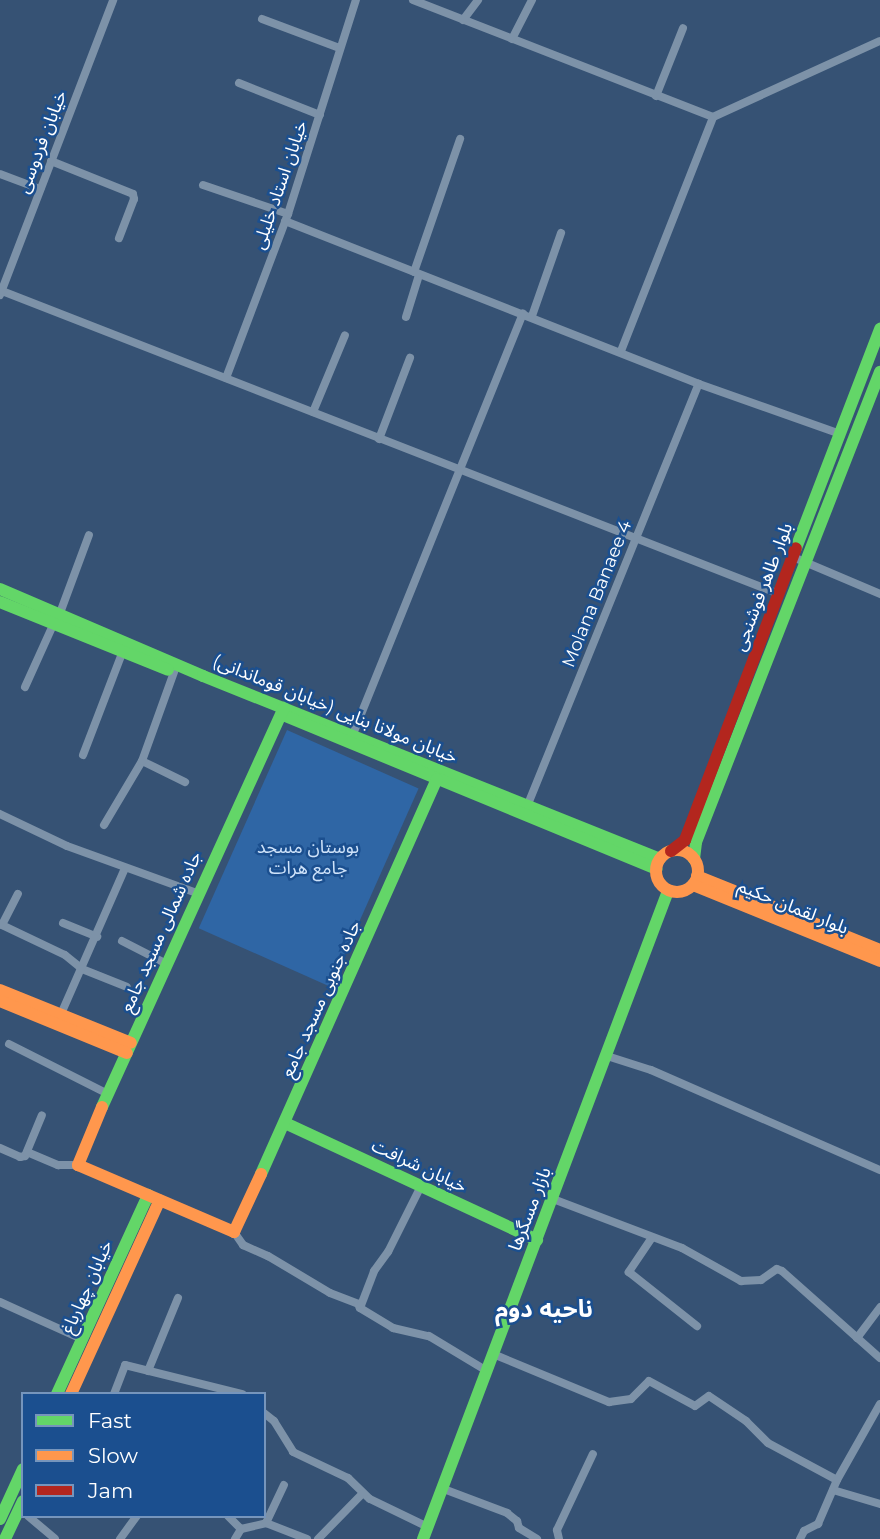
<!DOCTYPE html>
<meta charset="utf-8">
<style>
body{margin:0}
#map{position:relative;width:880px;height:1539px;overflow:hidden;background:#365274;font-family:Montserrat,"Noto Sans Arabic",sans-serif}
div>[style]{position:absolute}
.green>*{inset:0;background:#2f66a5;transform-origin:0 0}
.street>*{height:8px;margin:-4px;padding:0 4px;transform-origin:4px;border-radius:4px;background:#7d92a8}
.fast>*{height:12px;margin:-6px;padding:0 6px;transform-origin:6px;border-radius:6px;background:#63d668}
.slow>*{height:12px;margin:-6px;padding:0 6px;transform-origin:6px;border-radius:6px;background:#ff974d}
.slow>.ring{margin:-6px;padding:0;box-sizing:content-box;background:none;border:12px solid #ff974d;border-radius:50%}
.jam>*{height:12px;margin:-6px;padding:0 6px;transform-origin:6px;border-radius:6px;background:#b3261e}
span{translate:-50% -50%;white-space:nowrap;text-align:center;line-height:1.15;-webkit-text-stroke:5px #1b4f8f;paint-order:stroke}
.street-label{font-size:18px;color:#fff}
.park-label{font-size:18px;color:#cfe3fa}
.district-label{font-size:24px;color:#fff;font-weight:700}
.legend{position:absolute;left:21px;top:1392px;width:245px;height:126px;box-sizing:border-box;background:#1b4f8f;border:2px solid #7695bc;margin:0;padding:9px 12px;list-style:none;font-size:21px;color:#fff}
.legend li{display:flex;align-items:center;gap:14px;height:35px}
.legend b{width:35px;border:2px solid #7695bc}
</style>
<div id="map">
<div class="green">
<div style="left:287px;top:730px;width:144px;height:217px;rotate:24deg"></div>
</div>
<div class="street">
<div style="left:413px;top:0;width:322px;rotate:21.3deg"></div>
<div style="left:713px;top:117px;width:183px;rotate:-24.5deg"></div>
<div style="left:262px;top:19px;width:82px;rotate:20.6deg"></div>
<div style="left:463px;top:20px;width:25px;rotate:-53deg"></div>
<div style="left:512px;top:39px;width:44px;rotate:-62.9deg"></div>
<div style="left:239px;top:83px;width:87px;rotate:21.6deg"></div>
<div style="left:656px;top:96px;width:73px;rotate:-68.3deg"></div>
<div style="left:51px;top:161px;width:88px;rotate:21.9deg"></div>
<div style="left:133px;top:194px;width:5px;rotate:79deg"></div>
<div style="left:134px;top:199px;width:42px;rotate:111deg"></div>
<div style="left:0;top:174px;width:43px;rotate:20.6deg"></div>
<div style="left:203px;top:185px;width:90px;rotate:18.8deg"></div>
<div style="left:285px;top:221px;width:445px;rotate:21.5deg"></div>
<div style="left:699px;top:384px;width:150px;rotate:19.5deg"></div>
<div style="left:414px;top:272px;width:141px;rotate:-70.9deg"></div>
<div style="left:2px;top:291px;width:834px;rotate:21.3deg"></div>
<div style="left:0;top:295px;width:316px;rotate:-69deg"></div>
<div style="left:532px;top:316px;width:88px;rotate:-70.7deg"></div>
<div style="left:406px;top:317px;width:44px;rotate:-72.8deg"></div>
<div style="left:621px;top:351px;width:251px;rotate:-68.5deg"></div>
<div style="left:226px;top:378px;width:175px;rotate:-69.3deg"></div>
<div style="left:288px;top:214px;width:225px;rotate:-72.4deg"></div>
<div style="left:313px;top:412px;width:83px;rotate:-67.4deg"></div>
<div style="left:379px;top:439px;width:87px;rotate:-69.1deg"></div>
<div style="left:793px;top:557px;width:95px;rotate:23deg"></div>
<div style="left:60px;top:613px;width:83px;rotate:-69.6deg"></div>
<div style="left:25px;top:687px;width:68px;rotate:-65.7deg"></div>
<div style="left:351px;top:739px;width:459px;rotate:-68deg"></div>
<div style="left:83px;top:755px;width:111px;rotate:-69deg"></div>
<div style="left:142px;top:761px;width:48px;rotate:26deg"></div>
<div style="left:526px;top:809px;width:459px;rotate:-67.9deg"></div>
<div style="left:0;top:814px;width:74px;rotate:25.5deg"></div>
<div style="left:67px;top:846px;width:138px;rotate:19.9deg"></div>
<div style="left:104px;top:825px;width:74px;rotate:-59.3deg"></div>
<div style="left:142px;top:761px;width:95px;rotate:-70.2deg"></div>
<div style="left:63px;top:923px;width:37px;rotate:22deg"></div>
<div style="left:0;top:924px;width:72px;rotate:25.5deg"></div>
<div style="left:65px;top:955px;width:22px;rotate:39deg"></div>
<div style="left:82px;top:969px;width:48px;rotate:21.8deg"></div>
<div style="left:2px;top:925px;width:35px;rotate:-63deg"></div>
<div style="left:122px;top:941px;width:51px;rotate:27.1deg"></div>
<div style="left:61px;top:1014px;width:159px;rotate:-66.3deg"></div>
<div style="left:9px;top:1044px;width:111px;rotate:26.8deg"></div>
<div style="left:607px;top:1056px;width:46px;rotate:17.7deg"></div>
<div style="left:651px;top:1070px;width:250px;rotate:23.6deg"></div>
<div style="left:0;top:1148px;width:22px;rotate:24deg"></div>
<div style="left:20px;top:1157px;width:5px;rotate:-11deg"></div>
<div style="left:25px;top:1156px;width:44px;rotate:-67.5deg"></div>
<div style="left:27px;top:1152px;width:34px;rotate:23deg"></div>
<div style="left:58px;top:1165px;width:20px"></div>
<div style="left:553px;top:1199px;width:138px;rotate:20.8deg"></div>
<div style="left:682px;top:1248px;width:68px;rotate:29.2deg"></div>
<div style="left:741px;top:1281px;width:20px;rotate:-3deg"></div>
<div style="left:761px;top:1280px;width:19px;rotate:-35deg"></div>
<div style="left:777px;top:1269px;width:5px;rotate:22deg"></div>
<div style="left:782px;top:1271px;width:131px;rotate:41.6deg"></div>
<div style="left:234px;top:1232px;width:16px;rotate:55deg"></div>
<div style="left:243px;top:1245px;width:27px;rotate:24deg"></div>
<div style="left:268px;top:1256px;width:72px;rotate:30.8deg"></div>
<div style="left:330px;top:1293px;width:30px;rotate:21deg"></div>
<div style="left:358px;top:1304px;width:4px;rotate:63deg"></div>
<div style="left:360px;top:1308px;width:39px;rotate:31deg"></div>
<div style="left:393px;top:1328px;width:37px;rotate:13deg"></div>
<div style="left:429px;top:1336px;width:68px;rotate:31.1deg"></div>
<div style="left:651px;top:1239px;width:40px;rotate:124deg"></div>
<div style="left:629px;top:1272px;width:87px;rotate:38.5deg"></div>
<div style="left:0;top:1302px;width:90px;rotate:24.3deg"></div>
<div style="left:360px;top:1308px;width:40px;rotate:-69deg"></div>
<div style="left:374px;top:1271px;width:24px;rotate:-54deg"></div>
<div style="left:388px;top:1252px;width:74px;rotate:-63.4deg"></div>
<div style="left:857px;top:1338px;width:39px;rotate:-53deg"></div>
<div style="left:493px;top:1354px;width:126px;rotate:22.5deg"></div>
<div style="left:609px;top:1402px;width:22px;rotate:-8deg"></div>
<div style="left:631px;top:1399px;width:25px;rotate:-45deg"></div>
<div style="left:649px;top:1381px;width:52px;rotate:28.5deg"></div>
<div style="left:695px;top:1406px;width:17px;rotate:-36deg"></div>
<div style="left:709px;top:1396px;width:45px;rotate:34deg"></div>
<div style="left:746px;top:1421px;width:31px;rotate:45deg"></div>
<div style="left:768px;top:1443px;width:78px;rotate:28.2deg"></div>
<div style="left:148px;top:1371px;width:79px;rotate:-67.7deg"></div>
<div style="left:114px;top:1394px;width:31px;rotate:-69deg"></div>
<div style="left:125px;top:1365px;width:121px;rotate:13.9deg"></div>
<div style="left:264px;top:1413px;width:13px;rotate:39deg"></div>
<div style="left:274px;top:1421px;width:36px;rotate:58deg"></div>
<div style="left:293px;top:1452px;width:61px;rotate:25.3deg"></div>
<div style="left:348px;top:1478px;width:30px;rotate:44deg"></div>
<div style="left:370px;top:1499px;width:64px;rotate:25.8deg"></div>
<div style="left:441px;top:1488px;width:71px;rotate:20.7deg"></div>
<div style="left:507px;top:1513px;width:13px;rotate:39deg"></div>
<div style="left:517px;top:1521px;width:7px;rotate:74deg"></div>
<div style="left:519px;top:1528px;width:21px;rotate:31deg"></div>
<div style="left:833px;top:1490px;width:49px;rotate:16.6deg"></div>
<div style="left:28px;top:1516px;width:35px;rotate:40deg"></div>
<div style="left:228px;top:1516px;width:18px;rotate:45deg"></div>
<div style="left:241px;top:1529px;width:26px;rotate:-13deg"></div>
<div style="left:266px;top:1523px;width:44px;rotate:21.3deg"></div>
<div style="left:266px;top:1523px;width:42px;rotate:-64.7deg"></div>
<div style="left:120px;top:1539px;width:29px;rotate:-54deg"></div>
<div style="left:235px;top:1539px;width:12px;rotate:-59deg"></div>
<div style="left:318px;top:1539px;width:64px;rotate:-45.6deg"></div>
<div style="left:559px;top:1539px;width:9px;rotate:-103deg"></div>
<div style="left:557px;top:1530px;width:84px;rotate:-64.7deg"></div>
<div style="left:800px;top:1539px;width:9px;rotate:-63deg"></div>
<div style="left:804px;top:1531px;width:16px;rotate:-27deg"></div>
<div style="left:818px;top:1524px;width:48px;rotate:-66.6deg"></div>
<div style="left:837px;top:1480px;width:87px;rotate:-60.5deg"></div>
</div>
<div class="fast">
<div style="left:796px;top:548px;width:235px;rotate:-69deg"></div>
<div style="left:0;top:589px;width:221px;rotate:23.2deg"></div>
<div style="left:203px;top:676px;width:492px;rotate:21.8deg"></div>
<div style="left:0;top:602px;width:181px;rotate:22deg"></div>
<div style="left:283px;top:715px;width:404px;rotate:22.4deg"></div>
<div style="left:694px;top:859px;width:17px;rotate:-83deg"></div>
<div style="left:696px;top:842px;width:505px;rotate:-68.62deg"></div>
<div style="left:102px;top:1107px;width:439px;rotate:-65.5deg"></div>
<div style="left:285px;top:1123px;width:278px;rotate:24.9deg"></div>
<div style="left:261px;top:1174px;width:432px;rotate:-66deg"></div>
<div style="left:57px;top:1394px;width:219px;rotate:-65.4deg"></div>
<div style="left:0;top:1519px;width:55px;rotate:-65.3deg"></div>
<div style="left:5px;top:1539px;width:42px;rotate:-64.7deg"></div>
<div style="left:423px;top:1539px;width:693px;rotate:-69.29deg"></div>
</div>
<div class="slow">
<div class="ring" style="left:656px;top:850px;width:30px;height:30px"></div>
<div style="left:697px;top:876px;width:197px;rotate:22deg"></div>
<div style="left:693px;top:885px;width:202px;rotate:22.1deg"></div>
<div style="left:0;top:990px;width:141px;rotate:22deg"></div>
<div style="left:0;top:1001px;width:137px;rotate:22.3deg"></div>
<div style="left:102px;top:1107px;width:63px;rotate:112.5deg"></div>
<div style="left:78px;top:1165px;width:170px;rotate:23.2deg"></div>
<div style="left:234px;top:1232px;width:64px;rotate:-65deg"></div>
<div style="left:71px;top:1394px;width:213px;rotate:-65.4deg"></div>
</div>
<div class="jam">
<div style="left:671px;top:851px;width:18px;rotate:-38deg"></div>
<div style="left:685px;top:840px;width:312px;rotate:-69.2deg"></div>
</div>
<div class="street-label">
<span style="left:42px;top:142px;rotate:-69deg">خیابان فردوسی</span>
<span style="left:280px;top:185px;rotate:-71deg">خیابان استاد خلیلی</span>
<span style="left:763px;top:587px;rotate:-69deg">بلوار طاهر فوشنجی</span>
<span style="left:597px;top:594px;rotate:-68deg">Molana Banaee 4</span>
<span style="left:335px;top:709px;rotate:22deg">خیابان مولانا بنایی (خیابان قوماندانی)</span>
<span style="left:793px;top:907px;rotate:22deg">بلوار لقمان حکیم</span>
<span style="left:161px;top:932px;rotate:-66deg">جاده شمالی مسجد جامع</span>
<span style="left:321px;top:999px;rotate:-66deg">جاده جنوبی مسجد جامع</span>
<span style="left:419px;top:1166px;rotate:25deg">خیابان شرافت</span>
<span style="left:530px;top:1209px;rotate:-69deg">بازار مسگرها</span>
<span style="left:87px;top:1287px;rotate:-66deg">خیابان چهارباغ</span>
</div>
<div class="park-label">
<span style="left:308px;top:858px">بوستان مسجد<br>جامع هرات</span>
</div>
<div class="district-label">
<span style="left:544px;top:1309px">ناحیه دوم</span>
</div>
<ul class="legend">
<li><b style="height:9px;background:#63d668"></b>Fast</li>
<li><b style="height:9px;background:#ff974d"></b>Slow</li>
<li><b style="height:9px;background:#b3261e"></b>Jam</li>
</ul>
</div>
